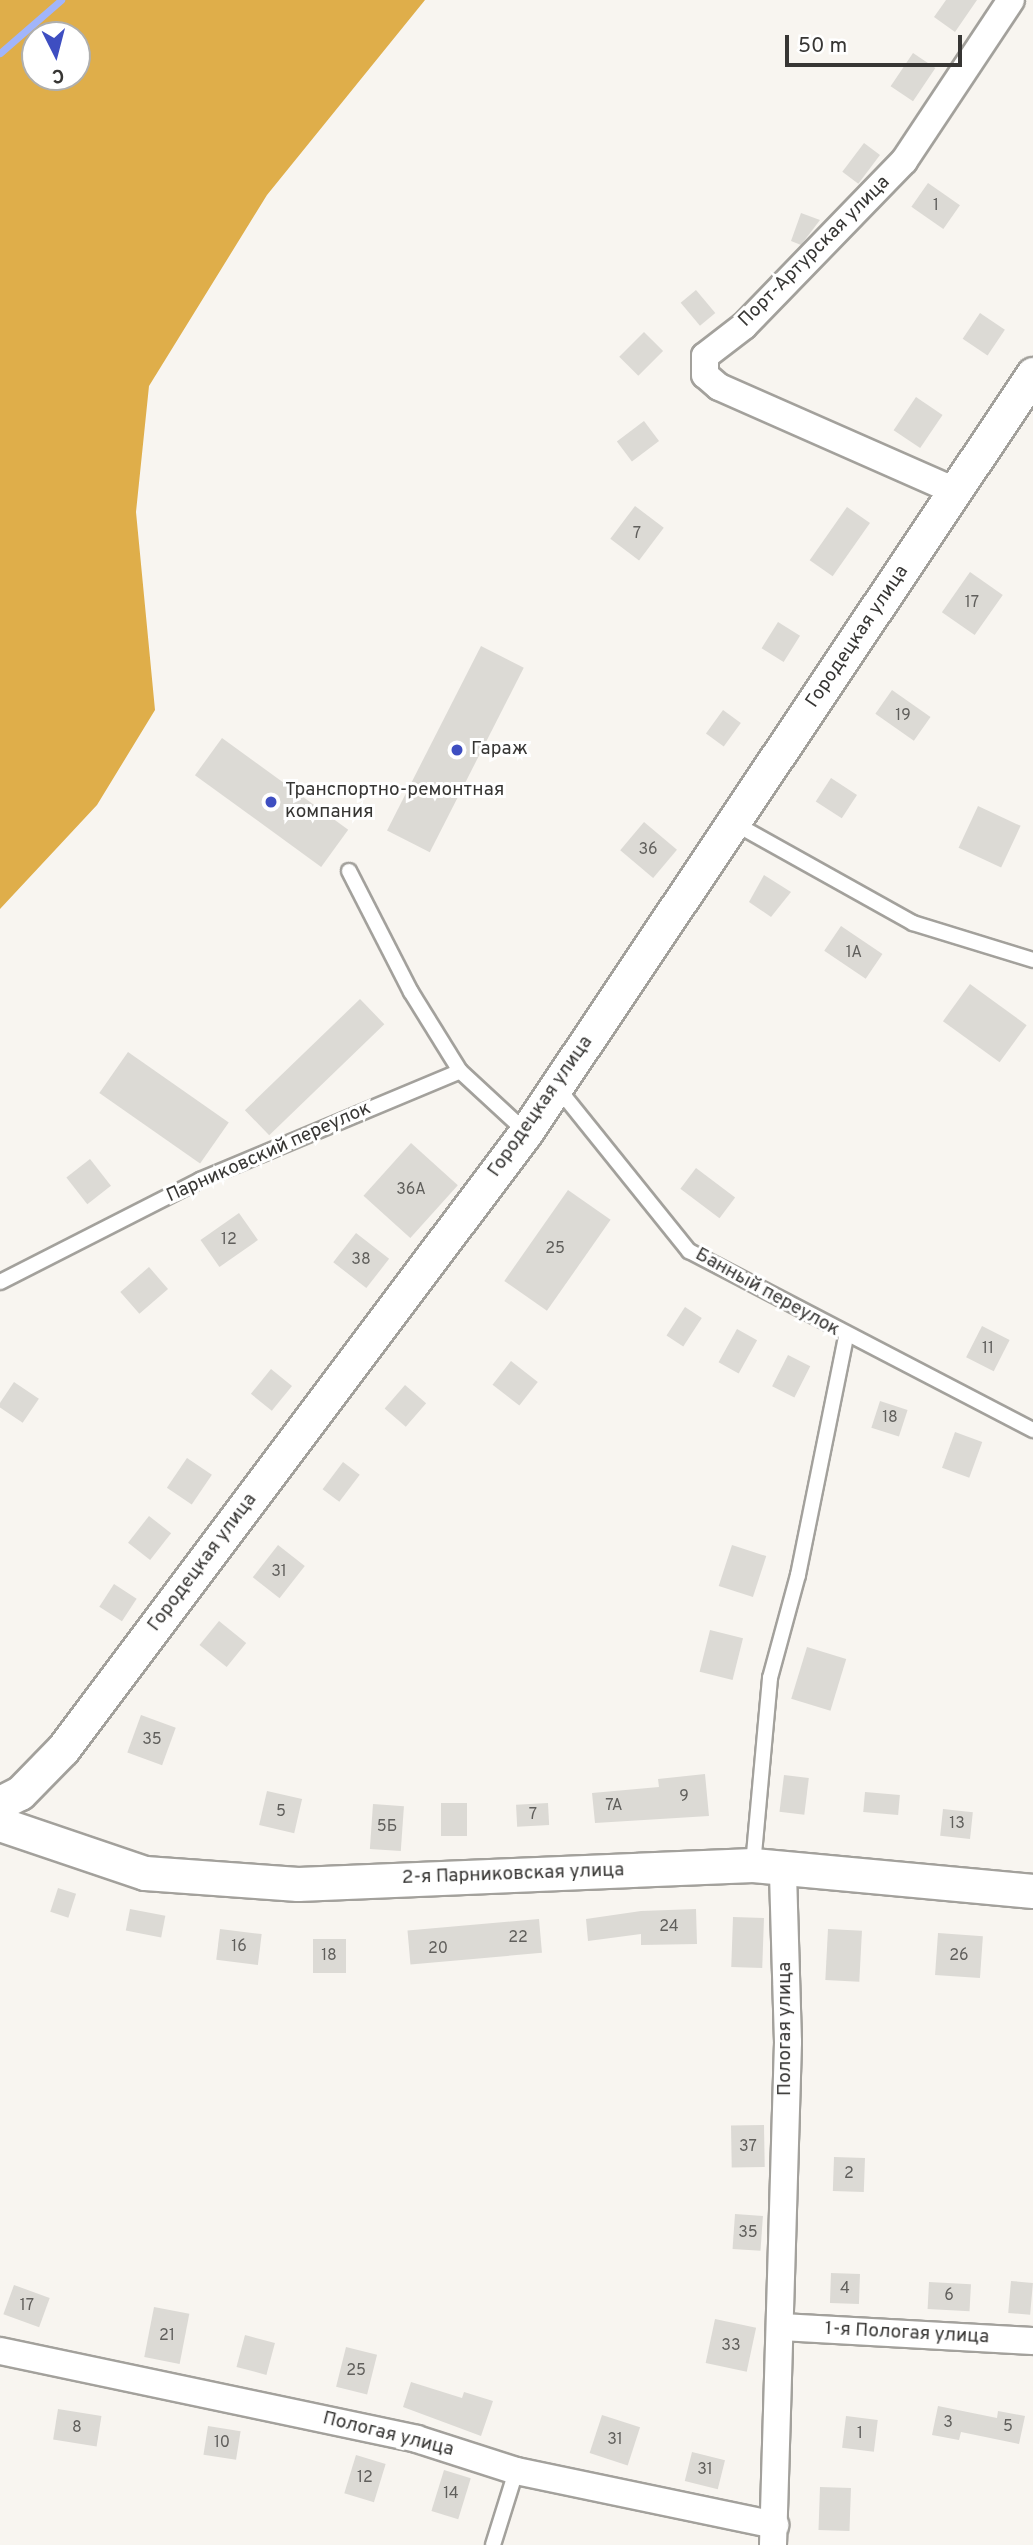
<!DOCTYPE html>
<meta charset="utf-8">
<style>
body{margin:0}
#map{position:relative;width:1033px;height:2545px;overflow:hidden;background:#f8f5f0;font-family:Overpass,sans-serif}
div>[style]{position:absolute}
.forest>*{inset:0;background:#dfae4a}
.stream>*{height:7px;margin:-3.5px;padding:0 3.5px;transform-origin:3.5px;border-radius:3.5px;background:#a1b5fb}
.building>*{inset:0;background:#dcdad5;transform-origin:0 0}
.roads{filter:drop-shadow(2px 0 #a3a19c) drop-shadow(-2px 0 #a3a19c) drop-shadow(0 2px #a3a19c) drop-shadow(0 -2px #a3a19c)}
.service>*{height:14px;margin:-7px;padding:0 7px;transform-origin:7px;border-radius:7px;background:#fff}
.minor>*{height:26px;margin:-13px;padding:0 13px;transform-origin:13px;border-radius:13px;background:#fff}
.tertiary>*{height:33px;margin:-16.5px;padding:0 16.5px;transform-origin:16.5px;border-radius:16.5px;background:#fff}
.dots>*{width:19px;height:19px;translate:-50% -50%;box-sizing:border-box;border:4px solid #fff;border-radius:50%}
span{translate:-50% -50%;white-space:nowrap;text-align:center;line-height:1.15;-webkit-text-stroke:6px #fff;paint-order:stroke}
.number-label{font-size:16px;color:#605f5c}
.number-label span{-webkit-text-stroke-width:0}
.street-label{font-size:19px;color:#373634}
.poi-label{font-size:19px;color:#373634}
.left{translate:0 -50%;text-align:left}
.north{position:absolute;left:21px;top:21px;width:70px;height:70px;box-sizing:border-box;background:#fff;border:2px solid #afafae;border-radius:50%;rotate:174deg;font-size:19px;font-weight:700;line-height:28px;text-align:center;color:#373634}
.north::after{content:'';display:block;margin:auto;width:24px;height:32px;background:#3e4ec1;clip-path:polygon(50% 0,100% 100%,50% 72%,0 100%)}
.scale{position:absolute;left:785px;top:35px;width:177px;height:32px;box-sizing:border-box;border:4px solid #373634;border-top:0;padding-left:9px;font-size:21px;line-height:24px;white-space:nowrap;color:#373634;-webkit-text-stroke:5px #fff;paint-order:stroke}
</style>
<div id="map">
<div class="forest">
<div style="clip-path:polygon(evenodd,0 0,425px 0,267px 195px,149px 386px,136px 512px,155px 710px,97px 805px,0 909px,0 0,35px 35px,77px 35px,77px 77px,35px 77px,35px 35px)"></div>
</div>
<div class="stream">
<div style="left:0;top:53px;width:81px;rotate:-41deg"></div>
</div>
<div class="building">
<div style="clip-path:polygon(946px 0,977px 0,955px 32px,934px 17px)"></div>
<div style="left:913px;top:53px;width:27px;height:40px;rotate:34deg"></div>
<div style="left:864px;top:143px;width:20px;height:36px;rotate:37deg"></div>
<div style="left:928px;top:183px;width:39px;height:29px;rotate:35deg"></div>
<div style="clip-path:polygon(801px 213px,820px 220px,801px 245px,791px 241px)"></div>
<div style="left:696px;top:290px;width:30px;height:20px;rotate:50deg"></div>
<div style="left:980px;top:313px;width:30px;height:31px;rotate:34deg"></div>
<div style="left:644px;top:332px;width:27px;height:35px;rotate:45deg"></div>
<div style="left:916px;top:397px;width:32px;height:40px;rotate:34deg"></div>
<div style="left:644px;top:421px;width:25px;height:34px;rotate:53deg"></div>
<div style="left:635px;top:506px;width:36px;height:41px;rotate:37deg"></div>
<div style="left:847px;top:507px;width:28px;height:65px;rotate:35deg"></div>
<div style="left:970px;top:572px;width:40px;height:49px;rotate:35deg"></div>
<div style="left:778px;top:622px;width:26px;height:31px;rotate:32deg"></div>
<div style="left:481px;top:646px;width:48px;height:207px;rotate:27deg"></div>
<div style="left:892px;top:690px;width:47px;height:29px;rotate:35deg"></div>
<div style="left:723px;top:710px;width:22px;height:29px;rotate:36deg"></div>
<div style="left:222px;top:738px;width:156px;height:46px;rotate:36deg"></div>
<div style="left:831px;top:778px;width:31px;height:28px;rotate:33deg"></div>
<div style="left:978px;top:806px;width:47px;height:46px;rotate:25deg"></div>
<div style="left:644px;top:822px;width:43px;height:37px;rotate:40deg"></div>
<div style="clip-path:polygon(764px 875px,791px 892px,771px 917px,749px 902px)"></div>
<div style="left:841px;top:926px;width:50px;height:30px;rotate:34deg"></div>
<div style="left:970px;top:984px;width:70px;height:46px;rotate:36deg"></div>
<div style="left:360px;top:999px;width:35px;height:160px;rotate:46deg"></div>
<div style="left:128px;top:1052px;width:123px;height:50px;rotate:35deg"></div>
<div style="left:411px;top:1143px;width:63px;height:71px;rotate:42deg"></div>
<div style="left:90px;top:1159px;width:34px;height:30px;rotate:52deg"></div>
<div style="left:696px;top:1168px;width:49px;height:26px;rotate:37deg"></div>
<div style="left:568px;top:1190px;width:52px;height:111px;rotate:35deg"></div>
<div style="left:239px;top:1213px;width:33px;height:47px;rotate:55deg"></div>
<div style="left:356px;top:1233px;width:42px;height:37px;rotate:38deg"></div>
<div style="left:149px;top:1267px;width:29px;height:38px;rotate:49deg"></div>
<div style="left:685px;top:1307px;width:20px;height:34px;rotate:33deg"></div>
<div style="left:982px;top:1326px;width:31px;height:35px;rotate:27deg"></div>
<div style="left:737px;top:1329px;width:23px;height:38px;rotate:29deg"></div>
<div style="left:788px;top:1355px;width:25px;height:35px;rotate:27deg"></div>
<div style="left:511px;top:1361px;width:34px;height:30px;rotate:38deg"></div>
<div style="left:271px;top:1369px;width:27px;height:32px;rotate:39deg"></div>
<div style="left:14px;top:1382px;width:30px;height:29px;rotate:34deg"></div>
<div style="left:405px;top:1385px;width:28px;height:31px;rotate:41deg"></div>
<div style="left:880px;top:1401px;width:29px;height:28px;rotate:18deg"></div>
<div style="left:955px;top:1432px;width:29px;height:38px;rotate:20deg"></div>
<div style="left:187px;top:1458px;width:30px;height:36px;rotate:34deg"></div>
<div style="left:343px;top:1462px;width:21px;height:34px;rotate:37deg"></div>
<div style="left:149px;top:1516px;width:28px;height:34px;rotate:38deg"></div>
<div style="left:278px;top:1545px;width:34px;height:41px;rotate:38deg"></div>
<div style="left:732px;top:1545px;width:36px;height:43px;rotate:18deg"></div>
<div style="left:114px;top:1584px;width:27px;height:27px;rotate:33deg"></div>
<div style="left:219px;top:1621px;width:35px;height:31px;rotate:39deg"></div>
<div style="left:710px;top:1630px;width:34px;height:43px;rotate:14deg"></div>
<div style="left:807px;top:1647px;width:41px;height:54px;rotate:17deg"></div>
<div style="left:141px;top:1715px;width:37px;height:40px;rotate:20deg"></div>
<div style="clip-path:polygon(705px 1774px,709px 1816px,595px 1823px,592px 1793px,659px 1787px,658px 1779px)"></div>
<div style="left:784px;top:1775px;width:25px;height:37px;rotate:7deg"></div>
<div style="left:267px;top:1791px;width:36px;height:35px;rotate:13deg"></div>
<div style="left:865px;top:1792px;width:35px;height:20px;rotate:5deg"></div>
<div style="left:467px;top:1803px;width:33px;height:26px;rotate:90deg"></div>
<div style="left:548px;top:1803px;width:22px;height:32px;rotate:87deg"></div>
<div style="left:373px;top:1804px;width:31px;height:45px;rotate:4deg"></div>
<div style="left:943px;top:1809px;width:30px;height:27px;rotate:6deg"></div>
<div style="left:58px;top:1888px;width:19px;height:25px;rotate:18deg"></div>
<div style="left:130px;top:1909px;width:36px;height:22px;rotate:11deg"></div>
<div style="clip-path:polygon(696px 1909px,697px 1944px,641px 1945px,641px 1934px,588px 1941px,586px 1919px,641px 1911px)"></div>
<div style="left:733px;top:1917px;width:31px;height:50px;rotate:2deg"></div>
<div style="left:539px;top:1919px;width:34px;height:132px;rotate:85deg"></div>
<div style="left:220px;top:1929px;width:42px;height:31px;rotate:7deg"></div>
<div style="left:828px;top:1929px;width:34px;height:51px;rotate:3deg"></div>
<div style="left:938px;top:1933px;width:45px;height:42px;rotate:4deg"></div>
<div style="left:313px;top:1939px;width:33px;height:34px"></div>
<div style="left:764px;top:2125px;width:42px;height:33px;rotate:89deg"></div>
<div style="left:834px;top:2157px;width:31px;height:34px;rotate:2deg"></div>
<div style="left:735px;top:2214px;width:28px;height:35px;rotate:4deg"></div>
<div style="left:831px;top:2273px;width:29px;height:30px;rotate:2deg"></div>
<div style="left:1011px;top:2281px;width:22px;height:32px;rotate:5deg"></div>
<div style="left:929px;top:2282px;width:42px;height:27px;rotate:3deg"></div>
<div style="left:14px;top:2285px;width:38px;height:31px;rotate:20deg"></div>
<div style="left:154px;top:2307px;width:36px;height:51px;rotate:11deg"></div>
<div style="left:715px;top:2319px;width:42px;height:45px;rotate:12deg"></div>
<div style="left:245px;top:2335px;width:31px;height:33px;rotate:15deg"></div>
<div style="left:346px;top:2347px;width:32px;height:41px;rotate:14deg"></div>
<div style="clip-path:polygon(411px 2382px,462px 2398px,464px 2392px,493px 2401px,481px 2436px,403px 2407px)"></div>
<div style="clip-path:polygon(938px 2406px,997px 2418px,998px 2411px,1025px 2416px,1019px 2444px,961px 2432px,959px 2440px,932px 2435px)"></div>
<div style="left:58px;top:2409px;width:44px;height:31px;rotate:9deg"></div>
<div style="left:602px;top:2415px;width:40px;height:40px;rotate:18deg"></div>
<div style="left:846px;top:2416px;width:32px;height:32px;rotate:7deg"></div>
<div style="left:208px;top:2426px;width:33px;height:29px;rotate:9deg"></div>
<div style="left:692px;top:2452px;width:34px;height:30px;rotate:14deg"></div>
<div style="left:356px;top:2455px;width:31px;height:40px;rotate:17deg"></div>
<div style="left:444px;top:2470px;width:28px;height:43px;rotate:17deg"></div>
<div style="left:820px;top:2487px;width:31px;height:43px;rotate:2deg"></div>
</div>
<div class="roads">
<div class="service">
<div style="left:734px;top:823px;width:205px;rotate:29.2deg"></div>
<div style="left:913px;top:923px;width:126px;rotate:17.1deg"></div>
<div style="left:349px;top:871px;width:136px;rotate:62.9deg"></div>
<div style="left:411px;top:992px;width:93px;rotate:58.2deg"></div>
<div style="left:557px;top:1087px;width:211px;rotate:51.2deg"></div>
<div style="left:689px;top:1251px;width:388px;rotate:27.5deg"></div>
<div style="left:0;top:1282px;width:225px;rotate:-27deg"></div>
<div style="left:200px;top:1180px;width:282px;rotate:-22.7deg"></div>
<div style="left:460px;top:1071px;width:90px;rotate:42.7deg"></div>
<div style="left:753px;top:1865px;width:188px;rotate:-84.8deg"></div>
<div style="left:770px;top:1678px;width:107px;rotate:-74.8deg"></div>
<div style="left:798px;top:1575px;width:244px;rotate:-78.6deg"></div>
<div style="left:493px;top:2545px;width:77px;rotate:-72.7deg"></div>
</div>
<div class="minor">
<div style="left:955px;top:491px;width:258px;rotate:-156.2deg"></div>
<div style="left:719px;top:387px;width:18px;rotate:-139deg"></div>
<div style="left:705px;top:375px;width:19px;rotate:-90deg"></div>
<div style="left:705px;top:356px;width:49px;rotate:-37.6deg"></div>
<div style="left:744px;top:326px;width:230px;rotate:-45.9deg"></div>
<div style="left:904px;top:161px;width:193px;rotate:-56.4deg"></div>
<div style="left:781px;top:2327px;width:252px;rotate:3.2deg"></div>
<div style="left:0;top:2351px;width:426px;rotate:11.9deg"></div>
<div style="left:417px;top:2439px;width:104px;rotate:17.9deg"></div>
<div style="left:516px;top:2471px;width:265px;rotate:11.8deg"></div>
<div style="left:773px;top:2545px;width:503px;rotate:-88.29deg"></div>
<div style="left:788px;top:2042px;width:173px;rotate:-91.7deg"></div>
</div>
<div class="tertiary">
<div style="left:0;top:1803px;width:22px;rotate:-27deg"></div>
<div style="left:20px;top:1793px;width:62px;rotate:-45.7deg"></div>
<div style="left:63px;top:1749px;width:771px;rotate:-53.12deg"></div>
<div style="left:526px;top:1132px;width:912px;rotate:-56.22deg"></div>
<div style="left:0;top:1824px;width:153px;rotate:18.7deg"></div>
<div style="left:145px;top:1873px;width:153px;rotate:4.1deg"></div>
<div style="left:298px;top:1884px;width:455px;rotate:-2.4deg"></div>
<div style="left:753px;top:1865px;width:281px;rotate:5.3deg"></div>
</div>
</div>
<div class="dots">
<div style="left:457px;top:750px;background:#3e4ec1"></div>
<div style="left:271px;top:802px;background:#3e4ec1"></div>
</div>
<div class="number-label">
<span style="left:936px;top:206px">1</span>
<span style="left:637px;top:534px">7</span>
<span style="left:972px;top:603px">17</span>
<span style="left:903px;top:716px">19</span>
<span style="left:648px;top:850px">36</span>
<span style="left:854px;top:953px">1А</span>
<span style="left:411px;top:1190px">36А</span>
<span style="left:229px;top:1240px">12</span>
<span style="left:555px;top:1249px">25</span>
<span style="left:361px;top:1260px">38</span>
<span style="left:988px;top:1349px">11</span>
<span style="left:890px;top:1418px">18</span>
<span style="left:279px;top:1572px">31</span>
<span style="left:152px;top:1740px">35</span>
<span style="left:684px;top:1797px">9</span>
<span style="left:614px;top:1806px">7А</span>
<span style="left:281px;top:1812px">5</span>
<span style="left:533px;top:1815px">7</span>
<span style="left:957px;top:1824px">13</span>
<span style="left:387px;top:1827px">5Б</span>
<span style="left:669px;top:1927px">24</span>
<span style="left:518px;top:1938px">22</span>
<span style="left:239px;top:1947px">16</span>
<span style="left:438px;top:1949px">20</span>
<span style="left:329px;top:1956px">18</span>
<span style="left:959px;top:1956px">26</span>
<span style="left:748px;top:2147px">37</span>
<span style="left:849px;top:2174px">2</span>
<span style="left:748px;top:2233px">35</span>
<span style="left:845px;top:2289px">4</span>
<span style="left:949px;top:2296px">6</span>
<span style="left:27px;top:2306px">17</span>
<span style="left:167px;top:2336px">21</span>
<span style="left:731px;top:2346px">33</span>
<span style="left:356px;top:2371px">25</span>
<span style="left:948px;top:2423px">3</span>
<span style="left:1008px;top:2427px">5</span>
<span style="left:77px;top:2428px">8</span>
<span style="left:860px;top:2434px">1</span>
<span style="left:615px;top:2440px">31</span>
<span style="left:222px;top:2443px">10</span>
<span style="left:705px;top:2470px">31</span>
<span style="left:365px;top:2478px">12</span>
<span style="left:451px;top:2494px">14</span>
</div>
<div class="street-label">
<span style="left:815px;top:252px;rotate:-45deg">Порт-Артурская улица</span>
<span style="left:858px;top:637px;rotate:-56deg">Городецкая улица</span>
<span style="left:541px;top:1107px;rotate:-55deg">Городецкая улица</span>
<span style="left:269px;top:1153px;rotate:-24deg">Парниковский переулок</span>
<span style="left:767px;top:1293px;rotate:29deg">Банный переулок</span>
<span style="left:203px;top:1563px;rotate:-53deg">Городецкая улица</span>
<span style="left:513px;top:1875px;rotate:-2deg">2-я Парниковская улица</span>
<span style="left:786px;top:2029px;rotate:-90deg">Пологая улица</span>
<span style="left:907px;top:2334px;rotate:3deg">1-я Пологая улица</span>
<span style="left:388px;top:2435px;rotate:14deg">Пологая улица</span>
</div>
<div class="poi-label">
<span class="left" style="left:471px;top:750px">Гараж</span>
<span class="left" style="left:285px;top:802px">Транспортно-ремонтная<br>компания</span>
</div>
<div class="north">С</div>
<div class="scale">50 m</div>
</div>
